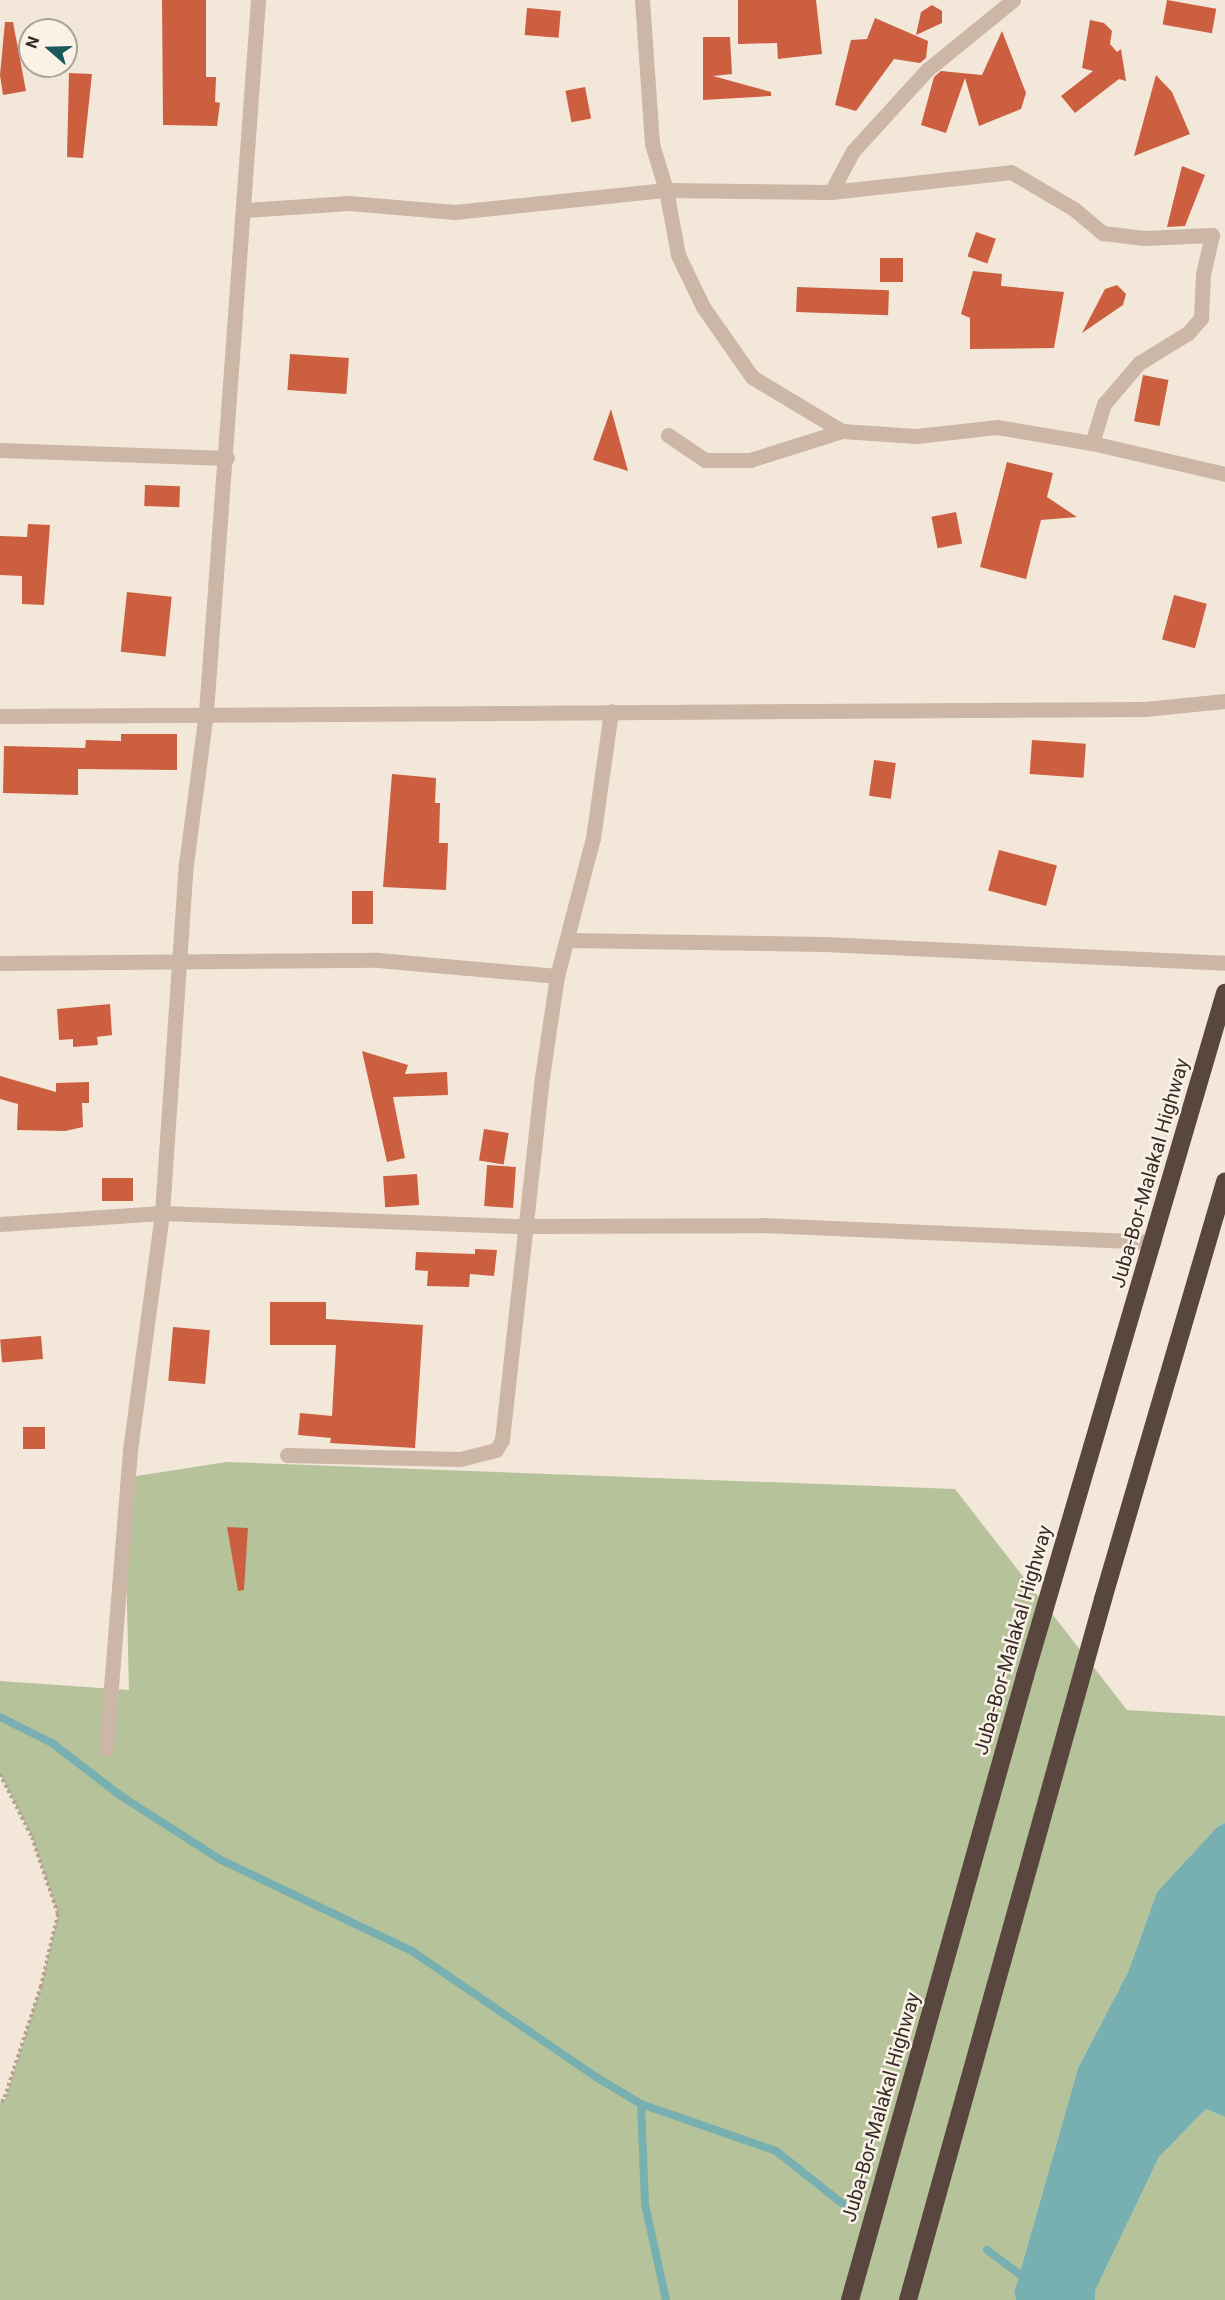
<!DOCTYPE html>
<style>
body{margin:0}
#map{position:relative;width:1225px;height:2300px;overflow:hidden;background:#f3e7da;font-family:Roboto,sans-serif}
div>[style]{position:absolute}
.green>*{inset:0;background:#b6c39a}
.water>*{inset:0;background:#78b0b1}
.stream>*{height:8px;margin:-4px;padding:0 4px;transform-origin:4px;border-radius:4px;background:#78b0b1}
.building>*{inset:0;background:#cc5f40;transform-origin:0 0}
.path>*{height:4px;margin-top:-2px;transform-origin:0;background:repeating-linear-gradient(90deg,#b8a090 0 3px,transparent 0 6px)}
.street>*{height:15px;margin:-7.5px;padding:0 7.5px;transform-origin:7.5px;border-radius:7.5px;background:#ccb6a6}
.highway>*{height:18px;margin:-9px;padding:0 9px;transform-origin:9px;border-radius:9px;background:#59463e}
span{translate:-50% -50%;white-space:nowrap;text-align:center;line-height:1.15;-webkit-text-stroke:5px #faf1e7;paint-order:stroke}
.street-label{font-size:20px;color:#372c27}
.north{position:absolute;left:18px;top:18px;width:60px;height:60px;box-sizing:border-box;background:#faf1e7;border:2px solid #aca29a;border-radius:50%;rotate:290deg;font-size:16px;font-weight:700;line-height:24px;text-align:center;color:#372c27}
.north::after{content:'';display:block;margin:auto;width:21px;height:27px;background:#1b585b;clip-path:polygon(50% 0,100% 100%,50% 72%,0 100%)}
</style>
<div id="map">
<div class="green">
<div style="clip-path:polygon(226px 1462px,955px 1489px,1127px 1710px,1225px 1716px,1225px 1823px,1217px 1827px,1157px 1892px,1128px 1972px,1078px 2068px,1014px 2293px,1016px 2300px,0 2300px,0 2102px,5px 2099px,41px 1986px,58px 1914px,32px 1837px,0 1774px,0 1681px,129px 1690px,124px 1478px)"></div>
<div style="clip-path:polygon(1206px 2109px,1225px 2117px,1225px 2300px,1095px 2300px,1095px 2291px,1159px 2157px)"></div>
</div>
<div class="water">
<div style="clip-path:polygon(1225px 1823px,1225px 2117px,1206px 2109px,1159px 2157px,1095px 2291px,1095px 2300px,1016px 2300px,1014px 2293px,1078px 2068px,1128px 1972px,1157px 1892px,1217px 1827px)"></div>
</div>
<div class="stream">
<div style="left:0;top:1717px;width:58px;rotate:26.6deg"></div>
<div style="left:52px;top:1743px;width:87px;rotate:37.5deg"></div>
<div style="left:121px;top:1796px;width:117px;rotate:32.7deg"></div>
<div style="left:219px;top:1859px;width:214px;rotate:25.5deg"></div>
<div style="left:412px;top:1951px;width:223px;rotate:34.4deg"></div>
<div style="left:596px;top:2077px;width:52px;rotate:31deg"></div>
<div style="left:641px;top:2104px;width:143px;rotate:19.2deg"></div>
<div style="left:776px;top:2151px;width:90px;rotate:38.3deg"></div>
<div style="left:641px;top:2104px;width:100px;rotate:87.7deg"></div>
<div style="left:645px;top:2204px;width:98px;rotate:77.7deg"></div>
<div style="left:987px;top:2250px;width:49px;rotate:36.6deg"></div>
</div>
<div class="building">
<div style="clip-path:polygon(162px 0,206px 0,206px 77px,216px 77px,215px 102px,220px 103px,217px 126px,163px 125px)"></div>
<div style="clip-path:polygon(738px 0,816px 0,822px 54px,778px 59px,777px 43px,738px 44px)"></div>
<div style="left:1167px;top:0;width:50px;height:25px;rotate:10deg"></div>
<div style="clip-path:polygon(932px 5px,942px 11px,942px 23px,916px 35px,921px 12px)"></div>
<div style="left:527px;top:8px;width:34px;height:27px;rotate:5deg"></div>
<div style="clip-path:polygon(875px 18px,928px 41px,926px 58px,920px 63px,894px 59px,856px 111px,835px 105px,851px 40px,867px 39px)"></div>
<div style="clip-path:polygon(1090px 20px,1104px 23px,1112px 31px,1110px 44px,1117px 52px,1121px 49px,1126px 81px,1119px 79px,1075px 113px,1061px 96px,1093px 71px,1082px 68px)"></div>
<div style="clip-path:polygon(5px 22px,13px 22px,26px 91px,3px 95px,0 75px)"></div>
<div style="clip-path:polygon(1002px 31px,1026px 93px,1021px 109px,979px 126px,965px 78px,946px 133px,921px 125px,934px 77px,941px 71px,982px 75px)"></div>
<div style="clip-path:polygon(703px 37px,730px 37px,732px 74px,713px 76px,771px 92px,771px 96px,703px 100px)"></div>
<div style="clip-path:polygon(69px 73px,92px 74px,83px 158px,67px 157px)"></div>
<div style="clip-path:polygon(1156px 75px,1172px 92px,1190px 134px,1134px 156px)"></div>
<div style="left:585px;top:87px;width:32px;height:20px;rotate:79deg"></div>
<div style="clip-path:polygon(1182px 166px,1205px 175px,1185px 226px,1167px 227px)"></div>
<div style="left:976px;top:232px;width:21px;height:26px;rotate:19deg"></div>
<div style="left:880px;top:258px;width:23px;height:24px"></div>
<div style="clip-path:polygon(973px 271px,1002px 274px,1001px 286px,1064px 292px,1054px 348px,970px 349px,970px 318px,961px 314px)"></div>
<div style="clip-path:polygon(1117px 285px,1126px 294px,1123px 305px,1082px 333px,1105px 289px)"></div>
<div style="left:797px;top:287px;width:92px;height:25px;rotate:2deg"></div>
<div style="left:290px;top:354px;width:59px;height:36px;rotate:4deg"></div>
<div style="left:1143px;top:375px;width:26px;height:47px;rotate:11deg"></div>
<div style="clip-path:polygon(611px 409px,628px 471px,593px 460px)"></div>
<div style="clip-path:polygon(1007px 462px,1053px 473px,1047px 497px,1077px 517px,1041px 520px,1026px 579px,980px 567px)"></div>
<div style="left:145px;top:485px;width:35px;height:21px;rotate:2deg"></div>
<div style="left:956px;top:512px;width:32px;height:25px;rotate:79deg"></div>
<div style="clip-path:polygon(28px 524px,50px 525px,44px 605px,22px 604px,22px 576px,0 575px,0 536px,27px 537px)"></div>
<div style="left:127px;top:592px;width:45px;height:60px;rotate:6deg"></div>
<div style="left:1174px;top:595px;width:34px;height:46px;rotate:15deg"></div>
<div style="clip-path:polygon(121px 734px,177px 734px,177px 770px,78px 769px,78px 795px,3px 793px,4px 746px,85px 748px,86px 740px,121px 741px)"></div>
<div style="left:1032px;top:740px;width:54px;height:34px;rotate:4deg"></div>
<div style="left:874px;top:760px;width:22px;height:36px;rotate:8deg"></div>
<div style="clip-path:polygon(392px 774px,436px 778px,435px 803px,440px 803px,439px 843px,448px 843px,446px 890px,383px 887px)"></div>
<div style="left:999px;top:850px;width:60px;height:42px;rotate:15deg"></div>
<div style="left:352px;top:891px;width:21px;height:33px"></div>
<div style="clip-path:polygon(110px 1004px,112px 1035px,97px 1037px,98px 1045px,73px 1047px,73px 1039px,59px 1040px,57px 1009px)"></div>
<div style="clip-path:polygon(362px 1051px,408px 1065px,405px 1074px,447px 1072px,448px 1095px,393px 1097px,405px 1158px,387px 1162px)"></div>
<div style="clip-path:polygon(0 1076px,56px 1092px,56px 1083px,89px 1082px,89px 1103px,82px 1103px,83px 1127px,65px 1131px,17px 1130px,18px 1104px,0 1099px)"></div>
<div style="left:484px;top:1129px;width:25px;height:32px;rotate:9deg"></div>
<div style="left:487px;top:1165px;width:29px;height:41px;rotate:4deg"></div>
<div style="left:417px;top:1174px;width:31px;height:34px;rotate:86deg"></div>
<div style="left:133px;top:1178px;width:23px;height:31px;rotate:90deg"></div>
<div style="clip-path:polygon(475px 1249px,497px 1250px,494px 1276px,470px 1274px,469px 1287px,427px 1286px,428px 1271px,415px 1270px,416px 1252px,475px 1254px)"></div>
<div style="clip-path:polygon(270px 1302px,326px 1302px,326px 1319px,423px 1325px,415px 1448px,330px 1443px,331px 1438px,298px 1435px,300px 1413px,332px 1416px,336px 1345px,270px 1345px)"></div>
<div style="left:173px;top:1327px;width:37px;height:54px;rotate:5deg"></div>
<div style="left:41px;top:1336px;width:23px;height:41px;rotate:85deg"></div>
<div style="left:45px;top:1427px;width:22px;height:22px;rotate:90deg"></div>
<div style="clip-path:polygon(227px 1527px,248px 1528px,244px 1590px,238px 1591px)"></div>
</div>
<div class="path">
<div style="left:0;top:1774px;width:71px;rotate:63.1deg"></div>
<div style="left:32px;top:1837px;width:81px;rotate:71.3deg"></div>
<div style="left:58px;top:1914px;width:74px;rotate:103.3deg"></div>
<div style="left:41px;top:1986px;width:120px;rotate:108deg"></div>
<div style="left:4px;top:2100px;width:4px;rotate:153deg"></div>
</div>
<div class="street">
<div style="left:642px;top:0;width:144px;rotate:86deg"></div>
<div style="left:652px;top:144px;width:48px;rotate:73.1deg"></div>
<div style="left:666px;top:190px;width:66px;rotate:79.5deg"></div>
<div style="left:678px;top:255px;width:58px;rotate:64.3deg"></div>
<div style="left:703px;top:307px;width:85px;rotate:55deg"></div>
<div style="left:752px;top:377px;width:105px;rotate:31deg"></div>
<div style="left:831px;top:192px;width:181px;rotate:-6.3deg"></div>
<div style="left:1011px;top:172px;width:73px;rotate:30.4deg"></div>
<div style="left:1074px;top:209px;width:38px;rotate:40deg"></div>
<div style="left:1103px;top:233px;width:41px;rotate:7deg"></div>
<div style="left:1144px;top:238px;width:68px;rotate:-2.5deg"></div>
<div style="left:1212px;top:235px;width:40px;rotate:103deg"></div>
<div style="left:1203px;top:274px;width:44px;rotate:92.6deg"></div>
<div style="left:1201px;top:318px;width:20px;rotate:131deg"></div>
<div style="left:1188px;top:333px;width:57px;rotate:148.5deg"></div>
<div style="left:1139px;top:363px;width:54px;rotate:130.5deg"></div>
<div style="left:1104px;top:404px;width:41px;rotate:107.1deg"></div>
<div style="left:246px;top:210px;width:103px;rotate:-3.9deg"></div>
<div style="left:349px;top:203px;width:106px;rotate:4.9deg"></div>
<div style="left:455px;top:212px;width:212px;rotate:-6deg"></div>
<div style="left:666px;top:190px;width:165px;rotate:0.7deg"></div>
<div style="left:831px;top:192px;width:47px;rotate:-61.8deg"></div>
<div style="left:853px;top:151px;width:110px;rotate:-47.6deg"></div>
<div style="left:927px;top:70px;width:111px;rotate:-39.1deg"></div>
<div style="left:668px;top:435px;width:45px;rotate:34deg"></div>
<div style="left:705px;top:460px;width:45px"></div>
<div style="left:750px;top:460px;width:96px;rotate:-17.5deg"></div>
<div style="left:842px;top:431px;width:74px;rotate:3.9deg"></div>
<div style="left:916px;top:436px;width:81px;rotate:-6.3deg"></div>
<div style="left:997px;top:427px;width:96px;rotate:9.6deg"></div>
<div style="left:1092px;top:443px;width:137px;rotate:13.1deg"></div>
<div style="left:0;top:450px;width:227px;rotate:2deg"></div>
<div style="left:0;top:716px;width:1145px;rotate:-0.35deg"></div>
<div style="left:1145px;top:709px;width:80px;rotate:-5.7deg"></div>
<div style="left:568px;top:940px;width:257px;rotate:0.9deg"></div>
<div style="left:825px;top:944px;width:400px;rotate:2.7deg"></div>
<div style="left:0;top:963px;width:378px;rotate:-0.5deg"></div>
<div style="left:378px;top:960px;width:180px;rotate:5.1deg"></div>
<div style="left:0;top:1224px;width:162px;rotate:-3.9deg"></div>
<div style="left:162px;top:1213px;width:362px;rotate:2.1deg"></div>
<div style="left:524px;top:1226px;width:239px;rotate:-0.2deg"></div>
<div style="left:763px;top:1225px;width:391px;rotate:2.5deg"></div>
<div style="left:287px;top:1455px;width:173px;rotate:1.3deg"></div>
<div style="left:460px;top:1459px;width:37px;rotate:-14deg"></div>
<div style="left:496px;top:1450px;width:12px;rotate:-59deg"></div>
<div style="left:502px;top:1440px;width:358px;rotate:-83.7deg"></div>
<div style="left:541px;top:1084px;width:109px;rotate:-81.6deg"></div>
<div style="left:557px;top:976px;width:143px;rotate:-75.4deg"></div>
<div style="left:593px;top:838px;width:128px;rotate:-81.9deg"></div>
<div style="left:106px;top:1749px;width:300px;rotate:-85.4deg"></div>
<div style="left:130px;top:1450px;width:239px;rotate:-82.3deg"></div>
<div style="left:162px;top:1213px;width:350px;rotate:-86.1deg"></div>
<div style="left:186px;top:864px;width:153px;rotate:-82.5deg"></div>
<div style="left:206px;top:712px;width:714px;rotate:-85.82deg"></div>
</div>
<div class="highway">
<div style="left:850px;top:2300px;width:648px;rotate:-74.33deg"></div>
<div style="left:1025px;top:1676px;width:712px;rotate:-73.68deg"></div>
<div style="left:908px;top:2300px;width:728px;rotate:-74.45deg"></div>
<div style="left:1103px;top:1599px;width:435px;rotate:-73.7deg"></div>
</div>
<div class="street-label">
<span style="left:1150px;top:1173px;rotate:-74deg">Juba-Bor-Malakal Highway</span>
<span style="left:1013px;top:1640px;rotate:-74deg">Juba-Bor-Malakal Highway</span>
<span style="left:881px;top:2107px;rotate:-74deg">Juba-Bor-Malakal Highway</span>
</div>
<div class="north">N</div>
</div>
